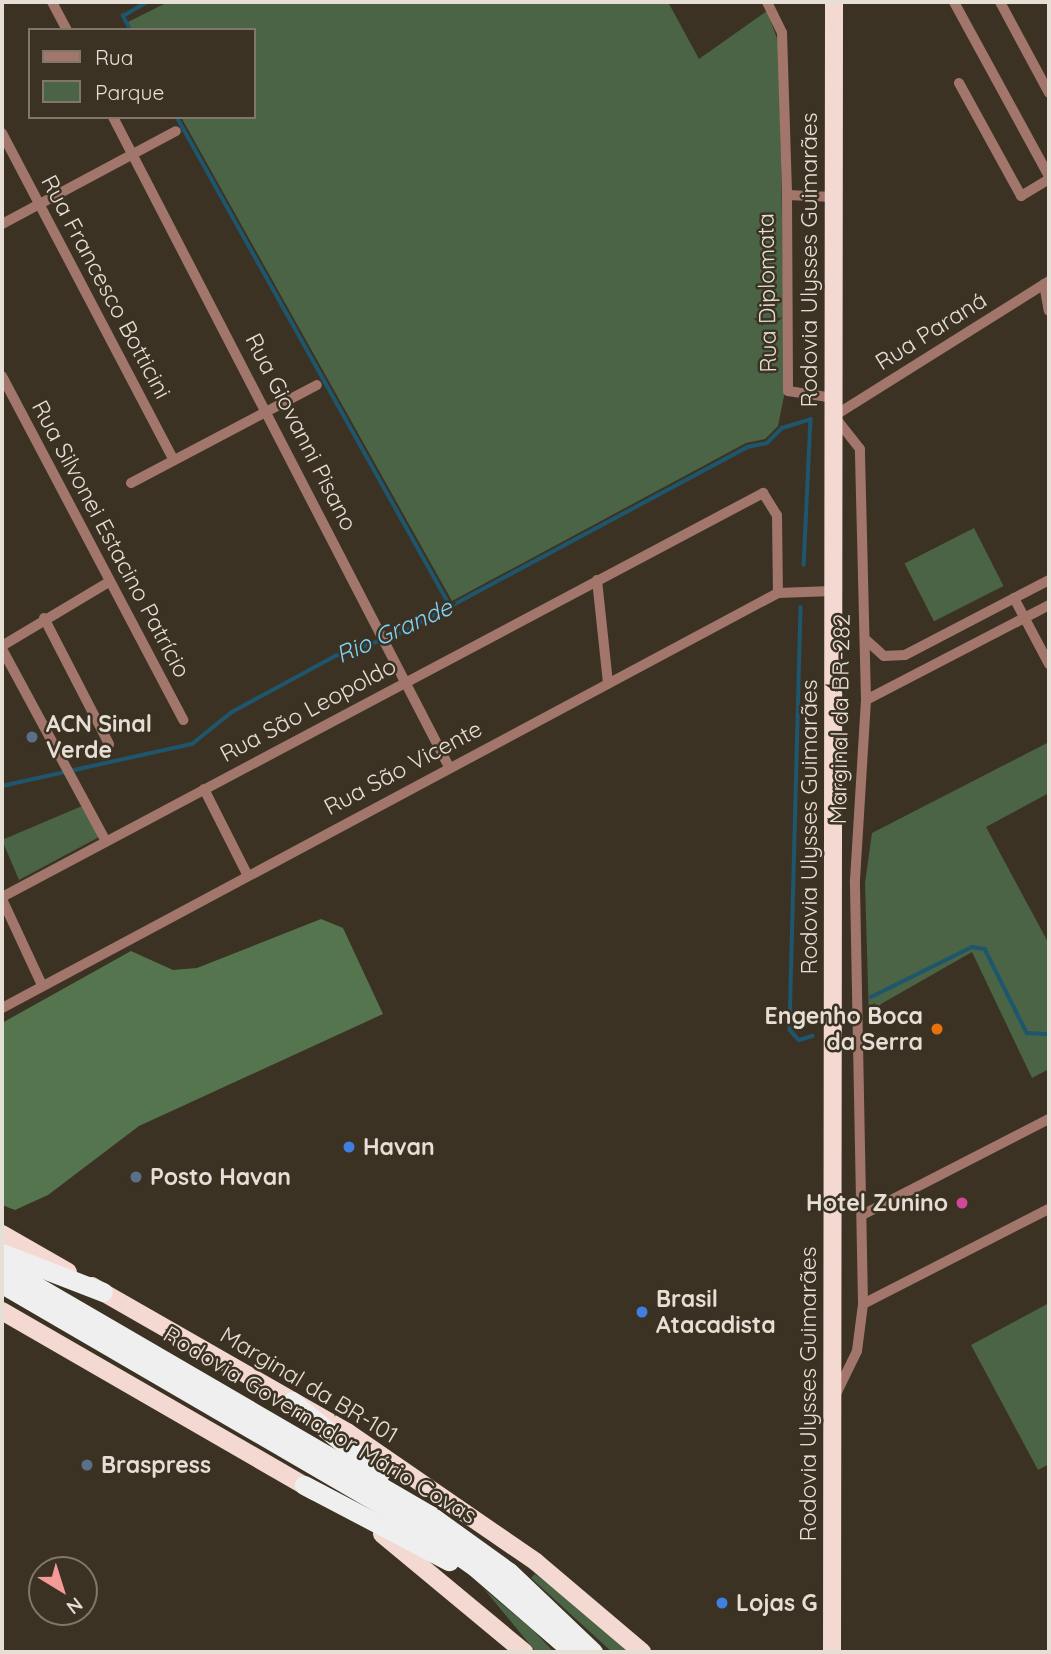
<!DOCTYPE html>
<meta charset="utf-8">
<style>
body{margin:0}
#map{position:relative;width:1051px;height:1654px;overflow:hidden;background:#3c3223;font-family:Quicksand,sans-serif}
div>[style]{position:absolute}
.green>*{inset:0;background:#4a6445;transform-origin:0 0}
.forest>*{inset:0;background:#55754f}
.stream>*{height:3.5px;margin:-1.75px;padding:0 1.75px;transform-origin:1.75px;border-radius:1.75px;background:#1e566e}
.minor>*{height:10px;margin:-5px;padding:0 5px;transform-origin:5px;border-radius:5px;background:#a2766b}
.trunk>*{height:18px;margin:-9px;padding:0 9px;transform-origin:9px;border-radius:9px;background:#f4d8d2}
.motorway>*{height:19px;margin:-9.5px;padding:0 9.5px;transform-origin:9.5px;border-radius:9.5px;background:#efefef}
.dots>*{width:19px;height:19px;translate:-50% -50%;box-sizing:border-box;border:4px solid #3c3223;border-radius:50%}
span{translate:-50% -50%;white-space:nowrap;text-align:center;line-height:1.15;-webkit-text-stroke:5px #3c3223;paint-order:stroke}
.street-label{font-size:23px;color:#e5dfd5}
.poi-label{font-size:23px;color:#e5dfd5;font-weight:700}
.left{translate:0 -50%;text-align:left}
.right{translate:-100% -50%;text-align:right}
.water-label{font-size:24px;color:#7ed3fb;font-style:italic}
.frame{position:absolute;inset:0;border:4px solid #e5dfd5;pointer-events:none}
.legend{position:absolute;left:28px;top:28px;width:228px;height:91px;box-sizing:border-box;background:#3c3223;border:2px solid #80776a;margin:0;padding:9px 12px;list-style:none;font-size:21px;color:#e5dfd5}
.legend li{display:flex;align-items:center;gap:14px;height:35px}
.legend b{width:35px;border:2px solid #80776a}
.north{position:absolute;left:28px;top:1556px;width:70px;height:70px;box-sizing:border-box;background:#3c3223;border:2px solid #80776a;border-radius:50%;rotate:142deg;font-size:19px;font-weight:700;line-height:28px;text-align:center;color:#e5dfd5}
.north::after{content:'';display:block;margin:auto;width:24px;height:32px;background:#f59b97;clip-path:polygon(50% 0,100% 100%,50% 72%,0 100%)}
</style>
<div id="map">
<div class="green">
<div style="clip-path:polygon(168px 2px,668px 2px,699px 59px,767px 11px,779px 44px,785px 391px,778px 426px,765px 439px,746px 443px,452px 601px,181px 117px,254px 117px,254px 30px,132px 30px,128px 22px)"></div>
<div style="left:974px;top:528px;width:65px;height:78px;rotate:63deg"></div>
<div style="clip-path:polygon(1049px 742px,1049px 793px,986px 827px,1049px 944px,1049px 1069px,1032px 1078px,972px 952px,881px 1004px,869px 1020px,865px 883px,872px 833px)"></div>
<div style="clip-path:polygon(82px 806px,99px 837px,19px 880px,2px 840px)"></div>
<div style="clip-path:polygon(1049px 1303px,1049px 1464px,1038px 1470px,971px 1345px)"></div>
<div style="clip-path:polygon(535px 1574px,580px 1608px,628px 1652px,612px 1652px,531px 1578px)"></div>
<div style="clip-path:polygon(484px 1589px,533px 1630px,554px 1652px,536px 1652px)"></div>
</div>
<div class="forest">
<div style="clip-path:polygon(321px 919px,343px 928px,383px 1014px,139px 1126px,48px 1195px,15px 1210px,2px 1205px,2px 1023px,131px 951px,173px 970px,197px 968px)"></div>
</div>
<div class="stream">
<div style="left:130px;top:30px;width:16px;rotate:-117deg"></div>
<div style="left:123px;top:16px;width:28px;rotate:-30deg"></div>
<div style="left:177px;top:117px;width:561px;rotate:60.79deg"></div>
<div style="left:801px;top:607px;width:423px;rotate:91.5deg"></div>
<div style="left:790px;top:1030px;width:13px;rotate:48deg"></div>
<div style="left:799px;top:1040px;width:14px;rotate:-17deg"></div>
<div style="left:2px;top:786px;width:195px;rotate:-12.5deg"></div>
<div style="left:192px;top:744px;width:51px;rotate:-38.7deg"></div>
<div style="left:232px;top:712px;width:117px;rotate:-28.5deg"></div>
<div style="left:335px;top:656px;width:65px;rotate:-18.7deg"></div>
<div style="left:397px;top:635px;width:397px;rotate:-28.2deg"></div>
<div style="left:747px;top:447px;width:20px;rotate:-11deg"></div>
<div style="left:767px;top:443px;width:21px;rotate:-45deg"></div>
<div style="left:782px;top:428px;width:30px;rotate:-17deg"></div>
<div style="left:811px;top:419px;width:146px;rotate:92.7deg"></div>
<div style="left:871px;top:997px;width:113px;rotate:-26.3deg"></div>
<div style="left:972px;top:947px;width:13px;rotate:9deg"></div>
<div style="left:985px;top:949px;width:94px;rotate:63.4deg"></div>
<div style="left:1027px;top:1033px;width:22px;rotate:3deg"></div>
</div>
<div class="minor">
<div style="left:52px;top:2px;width:32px;rotate:62deg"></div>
<div style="left:767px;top:2px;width:34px;rotate:64deg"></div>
<div style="left:782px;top:33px;width:162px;rotate:88.2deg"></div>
<div style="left:787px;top:195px;width:47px;rotate:2.4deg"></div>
<div style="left:954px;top:2px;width:198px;rotate:61.4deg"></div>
<div style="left:1000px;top:2px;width:103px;rotate:61.7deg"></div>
<div style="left:959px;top:83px;width:129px;rotate:61.2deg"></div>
<div style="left:1021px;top:196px;width:33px;rotate:-31deg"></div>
<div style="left:113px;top:117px;width:732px;rotate:62.66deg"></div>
<div style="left:2px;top:133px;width:369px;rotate:62.3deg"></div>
<div style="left:787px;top:195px;width:196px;rotate:89.7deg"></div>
<div style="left:788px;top:391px;width:47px;rotate:8.7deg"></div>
<div style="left:2px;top:224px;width:197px;rotate:-28.1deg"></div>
<div style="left:1044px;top:284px;width:27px;rotate:80deg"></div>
<div style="left:2px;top:376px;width:389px;rotate:62.2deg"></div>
<div style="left:131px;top:483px;width:210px;rotate:-27.8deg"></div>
<div style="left:597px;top:580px;width:104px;rotate:83.9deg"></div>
<div style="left:1014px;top:598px;width:75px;rotate:62.1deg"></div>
<div style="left:44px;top:618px;width:142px;rotate:62.7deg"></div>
<div style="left:865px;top:639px;width:25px;rotate:42deg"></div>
<div style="left:884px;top:656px;width:21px;rotate:-3deg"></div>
<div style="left:905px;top:655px;width:162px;rotate:-27.5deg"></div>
<div style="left:2px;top:646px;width:125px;rotate:-30.9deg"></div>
<div style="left:2px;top:649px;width:218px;rotate:61.6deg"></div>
<div style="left:866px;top:700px;width:206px;rotate:-27.4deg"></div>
<div style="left:204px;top:789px;width:95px;rotate:63.2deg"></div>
<div style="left:2px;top:897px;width:862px;rotate:-27.96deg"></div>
<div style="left:763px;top:493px;width:26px;rotate:58deg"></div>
<div style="left:777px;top:515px;width:78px;rotate:89.3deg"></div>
<div style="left:2px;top:899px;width:95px;rotate:65.1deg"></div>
<div style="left:2px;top:1008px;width:880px;rotate:-28.14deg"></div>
<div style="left:778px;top:593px;width:54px;rotate:-2.1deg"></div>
<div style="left:864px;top:1214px;width:208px;rotate:-27.2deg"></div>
<div style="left:863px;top:1304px;width:209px;rotate:-27.1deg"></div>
<div style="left:835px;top:1396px;width:50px;rotate:-63.9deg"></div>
<div style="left:857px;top:1351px;width:47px;rotate:-82.7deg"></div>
<div style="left:863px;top:1304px;width:424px;rotate:-91.1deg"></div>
<div style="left:855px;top:880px;width:180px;rotate:-86.5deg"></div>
<div style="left:866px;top:700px;width:251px;rotate:-91.4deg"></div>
<div style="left:860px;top:449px;width:42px;rotate:-128.2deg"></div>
<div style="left:834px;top:416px;width:254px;rotate:-32.1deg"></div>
</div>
<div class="trunk">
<div style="left:2px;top:1234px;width:76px;rotate:29.9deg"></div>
<div style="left:92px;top:1286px;width:294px;rotate:29.8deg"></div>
<div style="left:347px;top:1432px;width:229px;rotate:34.5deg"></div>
<div style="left:536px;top:1562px;width:139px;rotate:40.3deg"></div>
<div style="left:2px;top:1311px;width:360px;rotate:30deg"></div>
<div style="left:382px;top:1534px;width:185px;rotate:39.7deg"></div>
<div style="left:832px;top:1652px;width:1650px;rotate:-89.93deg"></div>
</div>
<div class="motorway">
<div style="left:2px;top:1253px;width:108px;rotate:21.1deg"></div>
<div style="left:2px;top:1266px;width:495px;rotate:30.2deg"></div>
<div style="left:430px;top:1515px;width:97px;rotate:35.8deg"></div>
<div style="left:509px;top:1572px;width:116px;rotate:43.6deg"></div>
<div style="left:2px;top:1284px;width:477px;rotate:30.2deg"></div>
<div style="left:414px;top:1524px;width:75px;rotate:35.2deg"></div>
<div style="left:475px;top:1567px;width:130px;rotate:40.9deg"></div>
<div style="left:292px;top:1401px;width:114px;rotate:39.7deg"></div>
<div style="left:304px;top:1485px;width:164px;rotate:27.7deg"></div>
</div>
<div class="dots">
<div style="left:32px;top:737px;background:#5c6f8a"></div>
<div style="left:937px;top:1029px;background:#e8710a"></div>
<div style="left:349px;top:1147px;background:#3f7fe0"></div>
<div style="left:136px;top:1177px;background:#5c6f8a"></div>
<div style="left:962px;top:1203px;background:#d1479c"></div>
<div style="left:642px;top:1312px;background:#3f7fe0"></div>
<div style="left:87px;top:1465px;background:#5c6f8a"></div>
<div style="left:722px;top:1603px;background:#3f7fe0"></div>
</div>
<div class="street-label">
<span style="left:809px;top:260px;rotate:-90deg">Rodovia Ulysses Guimarães</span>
<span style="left:106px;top:287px;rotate:62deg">Rua Francesco Botticini</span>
<span style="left:767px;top:293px;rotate:-91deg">Rua Diplomata</span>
<span style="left:931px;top:331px;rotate:-32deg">Rua Paraná</span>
<span style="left:301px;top:432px;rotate:63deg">Rua Giovanni Pisano</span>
<span style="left:111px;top:539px;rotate:62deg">Rua Silvonei Estacino Patrício</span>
<span style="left:308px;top:710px;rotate:-28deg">Rua São Leopoldo</span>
<span style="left:840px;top:719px;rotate:-89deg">Marginal da BR-282</span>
<span style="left:403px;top:768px;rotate:-28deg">Rua São Vicente</span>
<span style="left:809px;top:827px;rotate:-90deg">Rodovia Ulysses Guimarães</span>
<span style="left:309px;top:1385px;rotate:31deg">Marginal da BR-101</span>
<span style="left:808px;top:1394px;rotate:-90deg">Rodovia Ulysses Guimarães</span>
<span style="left:320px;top:1425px;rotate:31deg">Rodovia Governador Mário Covas</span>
</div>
<div class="poi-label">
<span class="left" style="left:46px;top:737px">ACN Sinal<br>Verde</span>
<span class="right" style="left:923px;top:1029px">Engenho Boca<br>da Serra</span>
<span class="left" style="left:363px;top:1147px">Havan</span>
<span class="left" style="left:150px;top:1177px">Posto Havan</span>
<span class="right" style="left:948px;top:1203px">Hotel Zunino</span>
<span class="left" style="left:656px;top:1312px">Brasil<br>Atacadista</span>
<span class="left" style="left:101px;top:1465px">Braspress</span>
<span class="left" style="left:736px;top:1603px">Lojas G</span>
</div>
<div class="water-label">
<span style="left:394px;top:631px;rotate:-24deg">Rio Grande</span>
</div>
<div class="frame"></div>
<ul class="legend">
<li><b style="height:9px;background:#a2766b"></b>Rua</li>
<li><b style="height:19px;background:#4a6445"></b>Parque</li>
</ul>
<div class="north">N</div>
</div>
